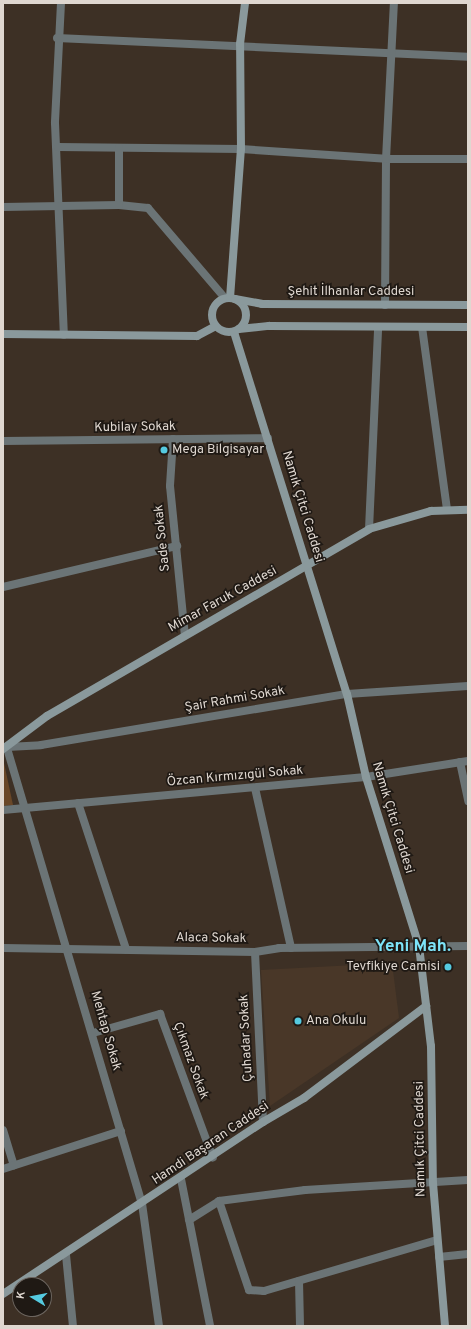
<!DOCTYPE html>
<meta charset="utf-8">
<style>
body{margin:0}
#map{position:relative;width:471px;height:1329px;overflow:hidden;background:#3d3025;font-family:Overpass,sans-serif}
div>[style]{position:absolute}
.built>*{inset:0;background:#493728}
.green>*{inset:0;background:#694728}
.street>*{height:8px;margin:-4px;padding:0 4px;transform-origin:4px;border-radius:4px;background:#6b7476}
.secondary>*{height:8px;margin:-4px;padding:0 4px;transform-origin:4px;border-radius:4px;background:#8a999c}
.secondary>.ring{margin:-4px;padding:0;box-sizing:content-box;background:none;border:8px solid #8a999c;border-radius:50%}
.dots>*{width:11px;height:11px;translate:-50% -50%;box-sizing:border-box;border:2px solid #1f1914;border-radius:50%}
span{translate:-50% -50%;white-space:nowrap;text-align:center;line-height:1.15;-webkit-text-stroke:3.5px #1f1914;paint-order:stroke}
.street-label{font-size:13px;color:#dfd7d0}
.poi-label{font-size:13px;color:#dfd7d0}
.left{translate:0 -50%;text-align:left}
.right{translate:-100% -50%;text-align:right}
.district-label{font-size:17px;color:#7de4f9;font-weight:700}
.frame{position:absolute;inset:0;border:4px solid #dfd7d0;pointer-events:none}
.north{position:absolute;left:12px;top:1277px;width:40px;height:40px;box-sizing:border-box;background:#1f1914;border:1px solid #6c655f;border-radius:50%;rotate:280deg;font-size:11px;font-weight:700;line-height:16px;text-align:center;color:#dfd7d0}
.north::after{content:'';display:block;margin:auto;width:14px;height:18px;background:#55cae0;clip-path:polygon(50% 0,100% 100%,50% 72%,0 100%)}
</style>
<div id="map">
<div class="built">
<div style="clip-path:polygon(392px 963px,399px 1018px,270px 1106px,261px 970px)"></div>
</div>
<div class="green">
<div style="clip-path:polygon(4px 763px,13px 805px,3px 806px,3px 764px)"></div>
</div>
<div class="street">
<div style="left:61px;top:3px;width:120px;rotate:92.9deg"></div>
<div style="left:55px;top:123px;width:212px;rotate:87.6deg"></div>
<div style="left:57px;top:38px;width:411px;rotate:2.6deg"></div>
<div style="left:58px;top:147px;width:183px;rotate:0.6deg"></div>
<div style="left:241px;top:149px;width:145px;rotate:3.9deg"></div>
<div style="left:386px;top:159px;width:82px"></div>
<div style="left:119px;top:148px;width:57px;rotate:90deg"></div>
<div style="left:119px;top:205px;width:29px;rotate:6deg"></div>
<div style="left:148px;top:208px;width:118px;rotate:49.5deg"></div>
<div style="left:3px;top:207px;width:116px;rotate:-1deg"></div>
<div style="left:385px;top:305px;width:146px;rotate:-89.6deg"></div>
<div style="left:386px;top:159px;width:156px;rotate:-87.1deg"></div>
<div style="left:422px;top:327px;width:184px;rotate:82.2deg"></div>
<div style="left:173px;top:439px;width:47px;rotate:93.7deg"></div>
<div style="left:170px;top:486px;width:150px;rotate:84.3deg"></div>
<div style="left:3px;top:441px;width:265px;rotate:-0.6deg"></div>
<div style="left:369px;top:529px;width:202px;rotate:-87.4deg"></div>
<div style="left:3px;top:587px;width:179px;rotate:-13.3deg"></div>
<div style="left:460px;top:762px;width:40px;rotate:78deg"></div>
<div style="left:255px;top:788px;width:164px;rotate:77.3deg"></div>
<div style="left:78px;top:803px;width:154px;rotate:71.8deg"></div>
<div style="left:3px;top:810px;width:364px;rotate:-5.2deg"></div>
<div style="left:366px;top:777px;width:103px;rotate:-8.9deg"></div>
<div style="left:3px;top:948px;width:252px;rotate:0.9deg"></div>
<div style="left:255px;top:952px;width:24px;rotate:-9deg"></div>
<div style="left:279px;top:948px;width:189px;rotate:-0.6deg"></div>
<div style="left:255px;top:952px;width:170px;rotate:87.3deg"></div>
<div style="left:93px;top:1033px;width:70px;rotate:-15.8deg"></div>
<div style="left:160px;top:1014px;width:153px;rotate:69.8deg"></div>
<div style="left:3px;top:1130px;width:37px;rotate:73deg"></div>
<div style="left:3px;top:1169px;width:124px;rotate:-17.9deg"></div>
<div style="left:181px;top:1179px;width:150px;rotate:78.8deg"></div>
<div style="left:219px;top:1201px;width:94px;rotate:71.4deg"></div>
<div style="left:249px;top:1290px;width:15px;rotate:4deg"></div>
<div style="left:264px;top:1291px;width:180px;rotate:-16.4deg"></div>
<div style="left:189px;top:1220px;width:36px;rotate:-32deg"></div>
<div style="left:219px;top:1201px;width:87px;rotate:-7.3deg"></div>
<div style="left:305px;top:1190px;width:163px;rotate:-3.5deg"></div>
<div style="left:66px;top:1255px;width:71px;rotate:84.4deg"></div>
<div style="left:439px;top:1257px;width:29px;rotate:-6deg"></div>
<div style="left:299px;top:1281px;width:45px;rotate:88.7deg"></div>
<div style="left:159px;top:1326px;width:123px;rotate:-97.9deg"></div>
<div style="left:142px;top:1204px;width:477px;rotate:-106.5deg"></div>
<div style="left:7px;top:747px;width:34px;rotate:-3deg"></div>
<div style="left:41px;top:745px;width:310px;rotate:-9.5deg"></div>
<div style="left:347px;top:694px;width:121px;rotate:-3.8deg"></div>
</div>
<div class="secondary">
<div class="ring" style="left:212px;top:298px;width:26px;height:26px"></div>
<div style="left:230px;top:298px;width:149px;rotate:-85.8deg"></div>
<div style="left:241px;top:149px;width:105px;rotate:-90.5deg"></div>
<div style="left:240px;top:44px;width:41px;rotate:-83deg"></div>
<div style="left:235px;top:299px;width:27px;rotate:10deg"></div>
<div style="left:262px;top:304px;width:206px;rotate:0.3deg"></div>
<div style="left:239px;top:329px;width:30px;rotate:-6deg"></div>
<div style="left:269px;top:326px;width:199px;rotate:0.3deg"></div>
<div style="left:234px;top:332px;width:379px;rotate:72.7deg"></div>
<div style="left:347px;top:694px;width:85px;rotate:77.1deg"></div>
<div style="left:366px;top:777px;width:177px;rotate:72.6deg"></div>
<div style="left:419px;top:946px;width:101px;rotate:83.2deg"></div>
<div style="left:431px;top:1046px;width:137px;rotate:89.2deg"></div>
<div style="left:433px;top:1183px;width:144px;rotate:85.2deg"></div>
<div style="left:3px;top:334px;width:194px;rotate:0.6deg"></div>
<div style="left:197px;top:336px;width:21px;rotate:-28deg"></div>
<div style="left:3px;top:749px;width:55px;rotate:-36.9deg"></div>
<div style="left:47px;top:716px;width:372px;rotate:-30.1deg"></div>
<div style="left:369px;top:529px;width:65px;rotate:-16.2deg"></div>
<div style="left:431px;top:511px;width:37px;rotate:-2deg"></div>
<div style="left:3px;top:1294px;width:312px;rotate:-33.5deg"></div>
<div style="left:263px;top:1122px;width:48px;rotate:-30.3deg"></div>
<div style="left:304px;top:1098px;width:153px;rotate:-37deg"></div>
</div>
<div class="dots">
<div style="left:164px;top:450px;background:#55cae0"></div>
<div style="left:448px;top:967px;background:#55cae0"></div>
<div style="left:298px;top:1021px;background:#55cae0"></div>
</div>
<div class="street-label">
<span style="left:351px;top:292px">Şehit İlhanlar Caddesi</span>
<span style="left:135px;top:428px;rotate:-1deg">Kubilay Sokak</span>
<span style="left:302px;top:507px;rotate:73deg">Namık Çitci Caddesi</span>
<span style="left:163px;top:538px;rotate:-96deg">Sade Sokak</span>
<span style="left:223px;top:600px;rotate:-29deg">Mimar Faruk Caddesi</span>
<span style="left:235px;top:700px;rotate:-10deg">Şair Rahmi Sokak</span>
<span style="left:235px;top:777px;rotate:-5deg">Özcan Kırmızıgül Sokak</span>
<span style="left:392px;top:818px;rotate:73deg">Namık Çitci Caddesi</span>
<span style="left:211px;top:939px;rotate:1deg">Alaca Sokak</span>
<span style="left:105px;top:1031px;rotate:74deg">Mehtap Sokak</span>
<span style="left:247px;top:1038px;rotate:-93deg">Çuhadar Sokak</span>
<span style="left:190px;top:1061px;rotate:70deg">Çıkmaz Sokak</span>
<span style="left:421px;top:1139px;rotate:-91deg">Namık Çitci Caddesi</span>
<span style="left:211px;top:1144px;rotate:-34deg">Hamdi Başaran Caddesi</span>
</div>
<div class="poi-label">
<span class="left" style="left:172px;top:450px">Mega Bilgisayar</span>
<span class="right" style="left:440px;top:967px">Tevfikiye Camisi</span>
<span class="left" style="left:306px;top:1021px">Ana Okulu</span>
</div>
<div class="district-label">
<span style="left:413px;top:948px">Yeni Mah.</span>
</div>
<div class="frame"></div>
<div class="north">K</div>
</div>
